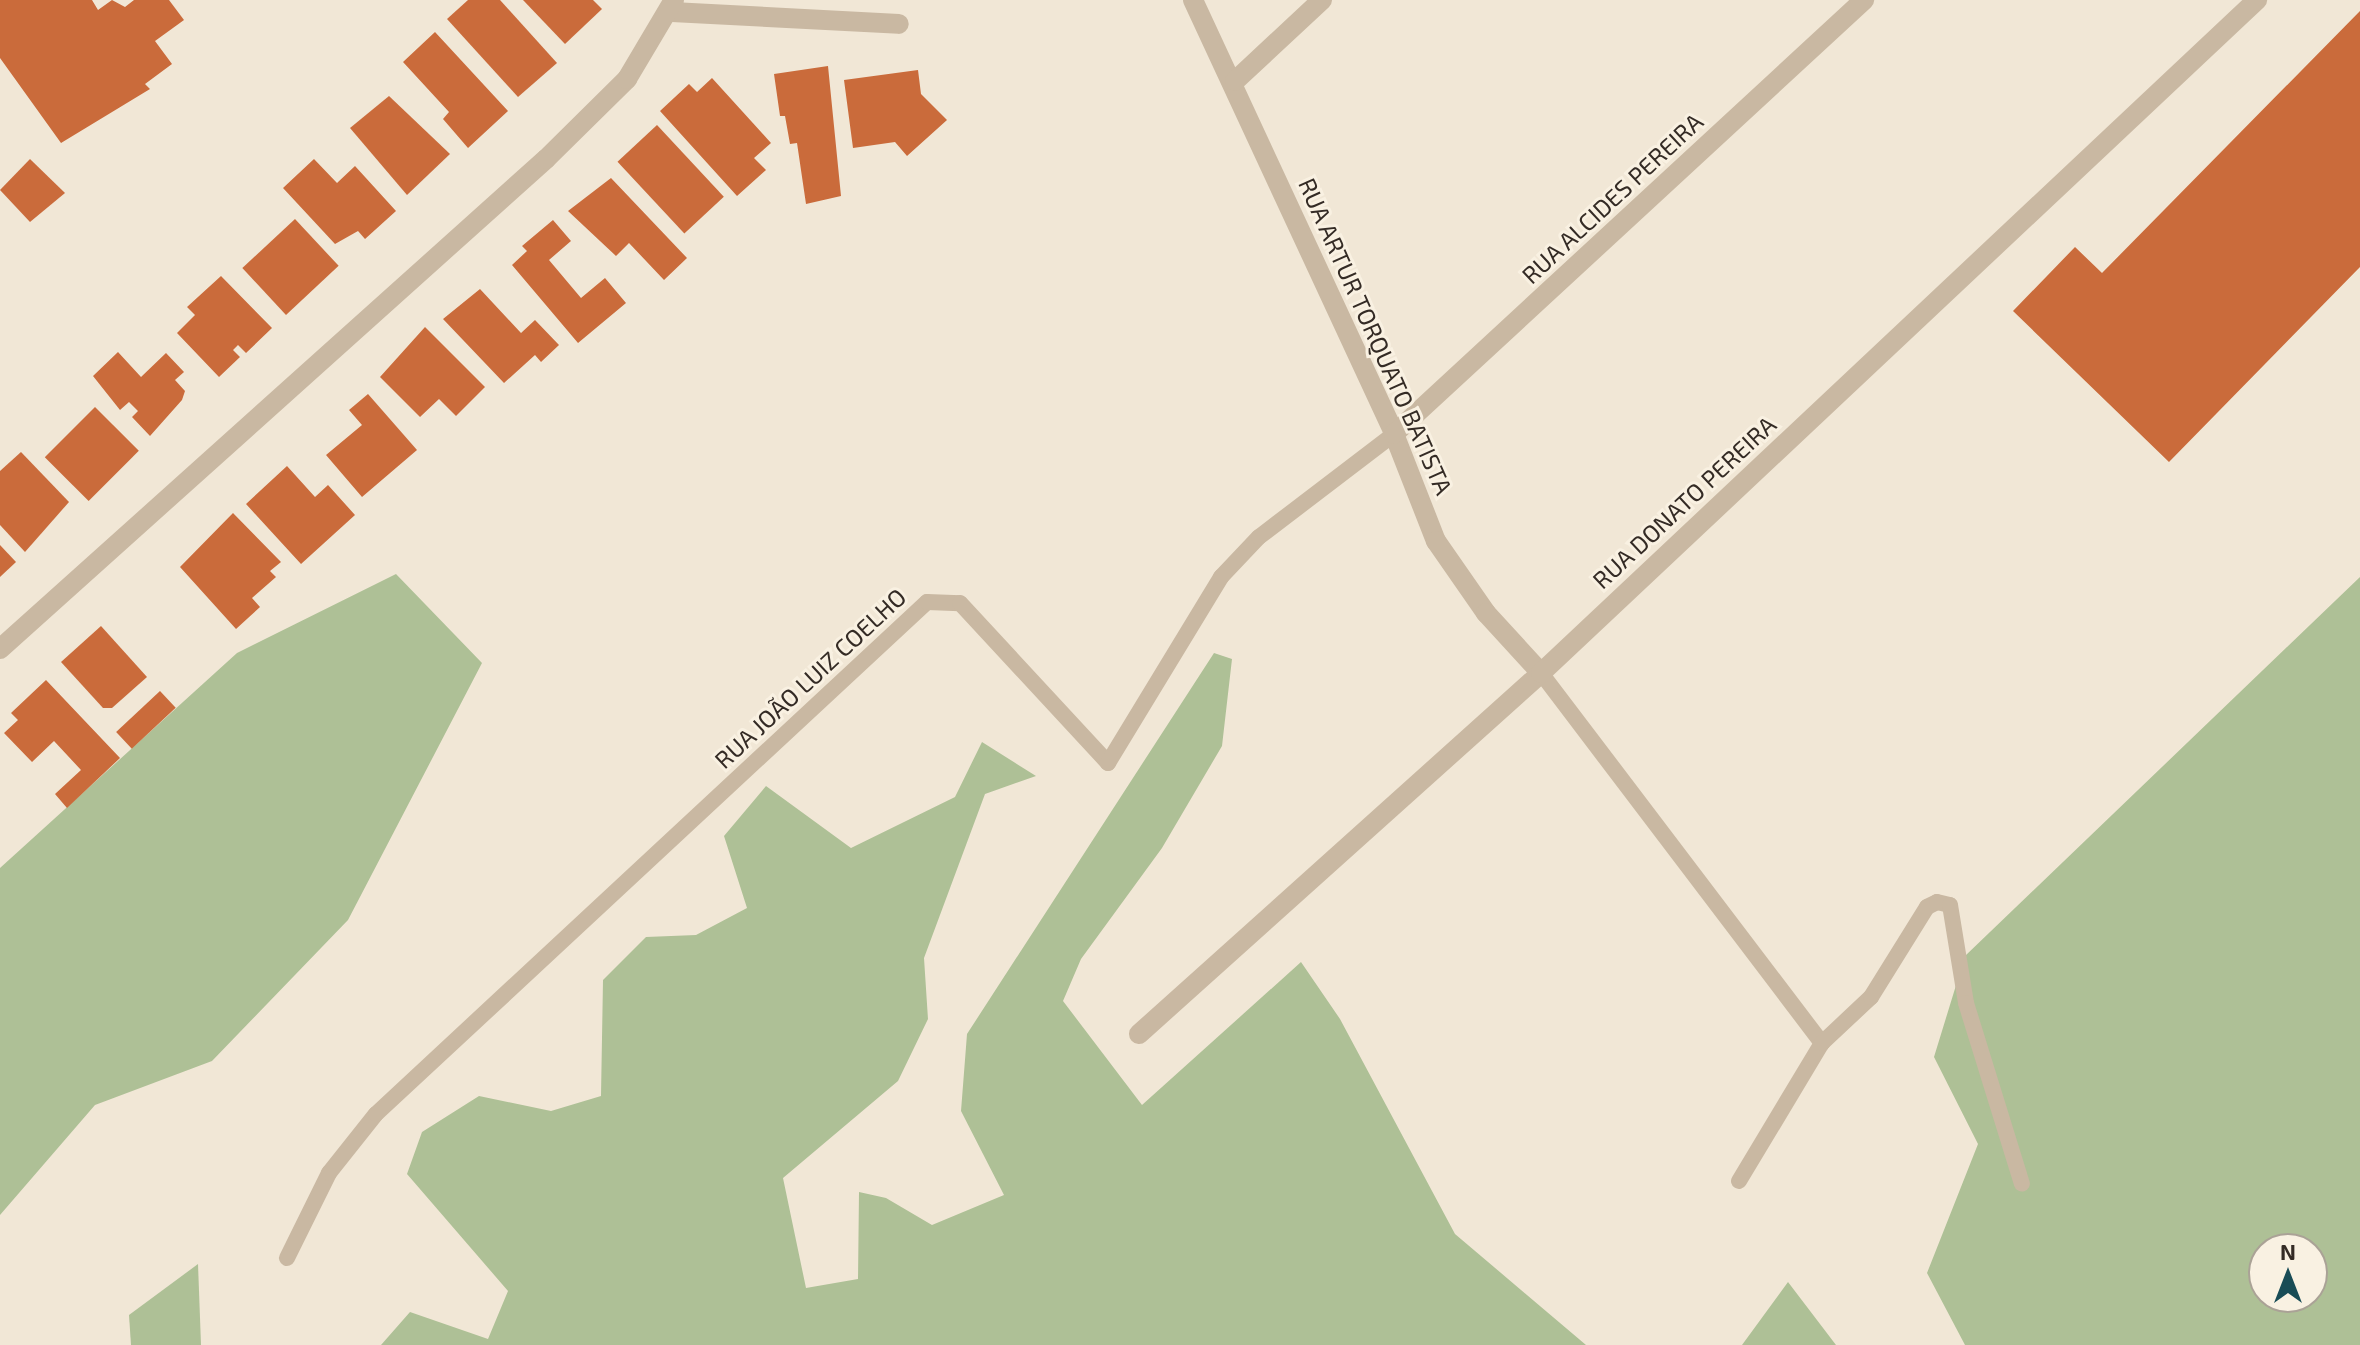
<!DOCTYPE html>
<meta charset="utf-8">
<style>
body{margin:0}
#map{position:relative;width:2360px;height:1345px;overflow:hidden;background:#f1e7d6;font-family:"Exo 2",sans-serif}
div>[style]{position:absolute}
.green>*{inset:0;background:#aec096}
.building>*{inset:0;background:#ca6b3b;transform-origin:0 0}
.lane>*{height:16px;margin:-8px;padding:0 8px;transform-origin:8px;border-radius:8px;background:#c9b8a2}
.street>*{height:20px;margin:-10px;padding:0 10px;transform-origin:10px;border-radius:10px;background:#c9b8a2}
span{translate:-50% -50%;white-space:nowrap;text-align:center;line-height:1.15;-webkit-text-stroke:6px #f9f1e2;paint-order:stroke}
.street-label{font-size:24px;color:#342b25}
.north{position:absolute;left:2248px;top:1233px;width:80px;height:80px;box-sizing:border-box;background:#f9f1e2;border:2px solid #aaa296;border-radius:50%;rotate:0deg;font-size:22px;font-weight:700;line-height:32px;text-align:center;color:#342b25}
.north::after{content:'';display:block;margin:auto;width:28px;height:36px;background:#194c56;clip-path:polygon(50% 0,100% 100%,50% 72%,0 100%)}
</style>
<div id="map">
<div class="green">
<div style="clip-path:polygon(396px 574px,482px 663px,348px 920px,212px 1061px,95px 1105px,0 1215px,0 868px,237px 653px)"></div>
<div style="clip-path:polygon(evenodd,2360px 577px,2360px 1345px,1965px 1345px,1927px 1273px,1978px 1144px,1934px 1057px,1965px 956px,2360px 577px,2264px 1249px,2312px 1249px,2312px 1297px,2264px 1297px,2264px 1249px)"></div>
<div style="clip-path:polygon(1214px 653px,1232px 659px,1222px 746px,1162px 848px,1081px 959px,1063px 1001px,1142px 1105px,1301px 962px,1340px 1019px,1455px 1234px,1586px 1345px,381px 1345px,410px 1312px,488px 1339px,508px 1291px,407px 1174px,422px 1132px,479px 1096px,551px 1111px,601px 1096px,603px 980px,646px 937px,696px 935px,747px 908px,724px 836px,766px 786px,851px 848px,955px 797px,982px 742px,1036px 776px,985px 794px,924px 958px,928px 1019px,898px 1081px,783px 1178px,806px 1288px,858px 1279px,859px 1192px,886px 1198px,932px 1225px,1004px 1195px,961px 1111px,967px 1034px)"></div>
<div style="clip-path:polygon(198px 1264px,201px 1345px,131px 1345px,129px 1315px)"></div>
<div style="clip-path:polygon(1788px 1282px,1836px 1345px,1837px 1345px,1742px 1345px)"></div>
</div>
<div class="building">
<div style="clip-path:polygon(0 0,92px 0,98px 10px,112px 0,125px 7px,134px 0,169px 0,184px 20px,155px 41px,172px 64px,145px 84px,150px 89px,61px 143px,0 58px)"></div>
<div style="clip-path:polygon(468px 0,500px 0,557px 63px,518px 97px,447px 19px)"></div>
<div style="clip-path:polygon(523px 0,593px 0,602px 9px,565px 44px)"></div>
<div style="clip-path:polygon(2360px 11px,2360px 267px,2169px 462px,2013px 311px,2075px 247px,2102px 273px)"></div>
<div style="clip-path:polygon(435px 32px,508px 111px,468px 148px,443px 119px,449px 112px,403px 62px)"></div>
<div style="clip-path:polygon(828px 66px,841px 196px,806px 204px,797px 143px,790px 144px,785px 116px,780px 116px,774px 74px)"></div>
<div style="clip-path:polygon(918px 70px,921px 94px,947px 120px,907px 156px,895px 142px,853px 148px,844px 80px)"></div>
<div style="clip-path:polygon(712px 78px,771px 143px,754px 158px,766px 170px,737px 196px,660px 111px,689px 84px,697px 92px)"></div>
<div style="clip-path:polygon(389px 96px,450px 154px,407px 195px,350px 128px)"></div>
<div style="left:657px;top:125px;width:98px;height:54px;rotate:47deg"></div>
<div style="clip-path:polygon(30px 159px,65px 193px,30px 222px,0 190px)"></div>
<div style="clip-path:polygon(314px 159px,337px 183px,355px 166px,396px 211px,365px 239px,358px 231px,335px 244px,283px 188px)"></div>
<div style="clip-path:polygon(611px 178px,687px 258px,664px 280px,629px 243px,616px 256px,568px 211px)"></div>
<div style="left:295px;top:219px;width:64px;height:72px;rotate:47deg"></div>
<div style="clip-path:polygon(553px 220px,571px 241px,549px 260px,581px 298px,605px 278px,626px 303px,578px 343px,512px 265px,527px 251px,522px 246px)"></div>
<div style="clip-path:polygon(221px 276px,272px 328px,246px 353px,238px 345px,233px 350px,240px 357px,219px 377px,177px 333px,195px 315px,187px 307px)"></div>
<div style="clip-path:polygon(480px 289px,521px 333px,535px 320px,559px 345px,541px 362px,535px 355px,504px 383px,443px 319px)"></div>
<div style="clip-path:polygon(425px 327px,485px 387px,456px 416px,439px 399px,420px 417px,380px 377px)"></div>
<div style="clip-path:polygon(118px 352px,141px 377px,166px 353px,184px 372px,175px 380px,185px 391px,182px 400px,150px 436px,132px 417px,138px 411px,129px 402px,120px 410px,93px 376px)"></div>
<div style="clip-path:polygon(368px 394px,417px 450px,362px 497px,326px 455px,362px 425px,349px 410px)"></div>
<div style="left:95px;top:407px;width:62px;height:71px;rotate:45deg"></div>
<div style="clip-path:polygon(21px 452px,69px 502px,25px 552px,0 525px,0 471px)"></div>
<div style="clip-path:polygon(287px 466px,315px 497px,328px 485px,355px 515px,301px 564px,246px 504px)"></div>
<div style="clip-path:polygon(233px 513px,281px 562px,270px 571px,276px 577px,252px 598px,260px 607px,236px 629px,180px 567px)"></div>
<div style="clip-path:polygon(0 545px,16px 562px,0 577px)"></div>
<div style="clip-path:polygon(101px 626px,147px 677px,112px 708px,103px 708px,61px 662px)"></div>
<div style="clip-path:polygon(46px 680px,120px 758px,67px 808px,55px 794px,81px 770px,54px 741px,32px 762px,4px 733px,18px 720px,11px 713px)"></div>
<div style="left:160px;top:691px;width:23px;height:60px;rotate:47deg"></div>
</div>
<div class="lane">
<div style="left:1541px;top:673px;width:465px;rotate:52.8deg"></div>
<div style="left:1739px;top:1181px;width:161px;rotate:-59deg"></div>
<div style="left:1822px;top:1043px;width:67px;rotate:-43.2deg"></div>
<div style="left:1871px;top:997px;width:106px;rotate:-58.1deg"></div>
<div style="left:1927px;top:907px;width:11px;rotate:-27deg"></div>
<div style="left:1937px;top:902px;width:13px;rotate:13deg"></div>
<div style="left:1950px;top:905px;width:99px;rotate:80.7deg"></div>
<div style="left:1966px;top:1003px;width:189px;rotate:72.8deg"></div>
<div style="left:287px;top:1258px;width:95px;rotate:-63.7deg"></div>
<div style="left:329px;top:1173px;width:75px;rotate:-51.5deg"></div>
<div style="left:376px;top:1114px;width:752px;rotate:-42.9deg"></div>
<div style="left:927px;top:602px;width:33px;rotate:2deg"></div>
<div style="left:960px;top:603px;width:218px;rotate:47.2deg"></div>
<div style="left:1108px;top:763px;width:218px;rotate:-58.7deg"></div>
<div style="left:1221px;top:577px;width:55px;rotate:-46.5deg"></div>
<div style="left:1259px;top:537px;width:170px;rotate:-37.3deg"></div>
</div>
<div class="street">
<div style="left:1193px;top:0;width:478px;rotate:65.1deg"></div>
<div style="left:1394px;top:434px;width:115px;rotate:68.6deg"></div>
<div style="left:1436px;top:541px;width:88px;rotate:55.2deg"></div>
<div style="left:1486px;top:613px;width:81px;rotate:47.5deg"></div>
<div style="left:672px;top:12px;width:227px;rotate:3deg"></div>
<div style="left:1235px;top:81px;width:119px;rotate:-43deg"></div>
<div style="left:1394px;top:434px;width:640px;rotate:-42.72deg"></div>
<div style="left:0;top:649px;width:734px;rotate:-41.91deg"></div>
<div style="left:546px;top:159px;width:114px;rotate:-44.6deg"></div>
<div style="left:627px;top:79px;width:92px;rotate:-59.3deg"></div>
<div style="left:1139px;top:1034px;width:540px;rotate:-41.92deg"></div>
<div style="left:1541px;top:673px;width:983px;rotate:-43.23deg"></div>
</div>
<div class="street-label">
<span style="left:1612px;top:198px;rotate:-43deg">RUA ALCIDES PEREIRA</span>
<span style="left:1376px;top:336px;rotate:66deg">RUA ARTUR TORQUATO BATISTA</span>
<span style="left:1684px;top:502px;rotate:-43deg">RUA DONATO PEREIRA</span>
<span style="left:810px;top:678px;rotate:-43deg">RUA JOÃO LUIZ COELHO</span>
</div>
<div class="north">N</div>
</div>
